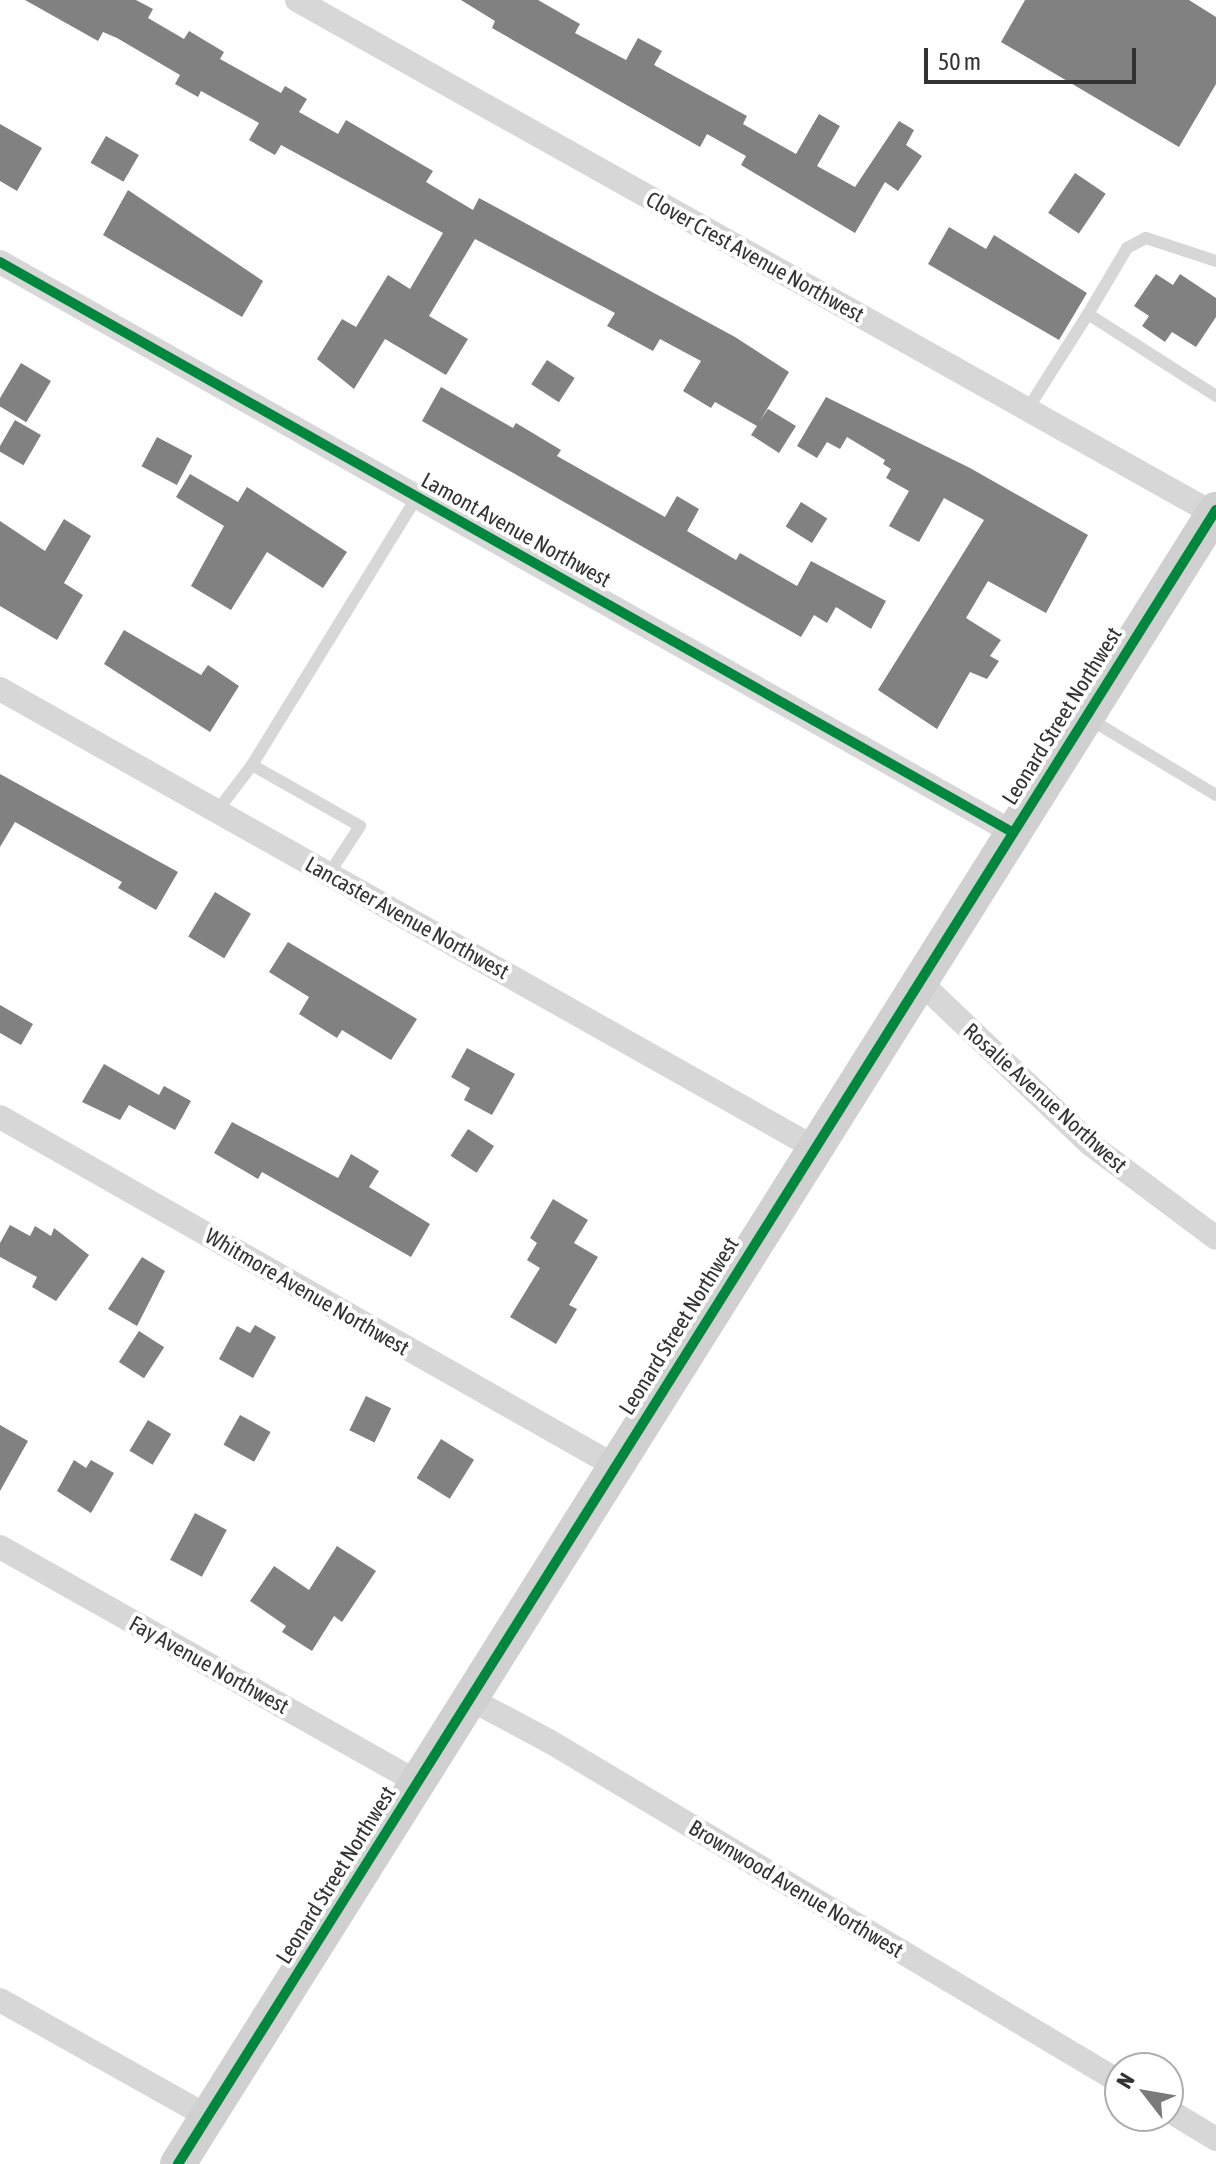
<!DOCTYPE html>
<style>
body{margin:0}
#map{position:relative;width:1216px;height:2164px;overflow:hidden;background:#fff;font-family:"Asap Condensed",sans-serif}
div>[style]{position:absolute}
.building>*{inset:0;background:#818181;transform-origin:0 0}
.service>*{height:12px;margin:-6px;padding:0 6px;transform-origin:6px;border-radius:6px;background:#d7d7d7}
.minor>*{height:24px;margin:-12px;padding:0 12px;transform-origin:12px;border-radius:12px;background:#d7d7d7}
.secondary>*{height:36px;margin:-18px;padding:0 18px;transform-origin:18px;border-radius:18px;background:#d0d0d0}
.cycleway>*{height:10px;margin:-5px;padding:0 5px;transform-origin:5px;border-radius:5px;background:#00873e}
span{translate:-50% -50%;white-space:nowrap;text-align:center;line-height:1.15;-webkit-text-stroke:8px #fff;paint-order:stroke}
.street-label{font-size:22px;color:#333}
.north{position:absolute;left:1104px;top:2052px;width:80px;height:80px;box-sizing:border-box;background:#fff;border:2px solid #adadad;border-radius:50%;rotate:301deg;font-size:22px;font-weight:700;line-height:32px;text-align:center;color:#333}
.north::after{content:'';display:block;margin:auto;width:28px;height:36px;background:#7a7a7a;clip-path:polygon(50% 0,100% 100%,50% 72%,0 100%)}
.scale{position:absolute;left:924px;top:48px;width:212px;height:36px;box-sizing:border-box;border:4px solid #333;border-top:0;padding-left:10px;font-size:24px;line-height:28px;white-space:nowrap;color:#333;-webkit-text-stroke:6px #fff;paint-order:stroke}
</style>
<div id="map">
<div class="building">
<div style="clip-path:polygon(25px 0,136px 0,153px 9px,148px 18px,184px 39px,189px 31px,224px 52px,220px 59px,281px 93px,285px 86px,307px 99px,299px 112px,338px 134px,346px 120px,433px 171px,426px 182px,473px 210px,479px 198px,735px 337px,789px 372px,760px 421px,768px 409px,796px 426px,779px 453px,751px 435px,757px 426px,715px 402px,711px 408px,683px 391px,701px 361px,660px 339px,653px 351px,607px 326px,615px 313px,475px 239px,429px 316px,468px 339px,446px 375px,385px 339px,354px 389px,317px 359px,342px 319px,356px 327px,388px 275px,410px 289px,443px 233px,281px 145px,275px 155px,249px 140px,259px 123px,201px 91px,198px 97px,175px 84px,180px 75px,117px 38px,103px 32px,98px 41px)"></div>
<div style="clip-path:polygon(461px 0,538px 0,580px 24px,575px 33px,626px 60px,638px 38px,662px 51px,654px 65px,747px 116px,743px 124px,796px 154px,819px 114px,840px 126px,817px 166px,855px 187px,899px 121px,914px 130px,906px 145px,922px 156px,898px 191px,885px 182px,855px 233px,741px 165px,746px 156px,707px 134px,700px 147px,686px 139px,492px 28px,495px 21px)"></div>
<div style="clip-path:polygon(1025px 0,1189px 0,1216px 17px,1216px 84px,1179px 147px,1001px 42px)"></div>
<div style="clip-path:polygon(0 124px,42px 148px,17px 191px,0 181px)"></div>
<div style="left:106px;top:136px;width:38px;height:31px;rotate:30deg"></div>
<div style="left:1075px;top:173px;width:37px;height:48px;rotate:34deg"></div>
<div style="clip-path:polygon(128px 190px,263px 281px,242px 317px,103px 235px)"></div>
<div style="clip-path:polygon(949px 227px,986px 249px,994px 235px,1087px 293px,1059px 340px,928px 264px)"></div>
<div style="clip-path:polygon(1156px 274px,1173px 285px,1180px 274px,1216px 298px,1216px 317px,1196px 347px,1172px 332px,1165px 342px,1142px 326px,1149px 316px,1134px 306px)"></div>
<div style="left:547px;top:360px;width:33px;height:29px;rotate:33deg"></div>
<div style="left:21px;top:363px;width:35px;height:48px;rotate:31deg"></div>
<div style="clip-path:polygon(441px 387px,513px 428px,516px 423px,561px 450px,557px 456px,665px 517px,677px 496px,699px 509px,687px 531px,736px 560px,740px 553px,797px 586px,811px 561px,886px 601px,871px 629px,836px 607px,827px 623px,814px 615px,801px 637px,422px 421px)"></div>
<div style="clip-path:polygon(826px 397px,970px 468px,1088px 535px,1046px 613px,988px 581px,966px 618px,1001px 640px,990px 656px,999px 661px,987px 679px,970px 672px,937px 729px,878px 690px,984px 520px,944px 498px,919px 542px,889px 526px,909px 491px,886px 478px,891px 469px,883px 464px,885px 460px,847px 437px,840px 449px,827px 442px,817px 458px,797px 446px)"></div>
<div style="left:15px;top:420px;width:30px;height:35px;rotate:30deg"></div>
<div style="left:157px;top:437px;width:40px;height:33px;rotate:28deg"></div>
<div style="clip-path:polygon(190px 474px,238px 502px,247px 487px,347px 552px,323px 588px,267px 552px,231px 610px,191px 586px,224px 526px,176px 497px)"></div>
<div style="left:801px;top:502px;width:31px;height:29px;rotate:32deg"></div>
<div style="clip-path:polygon(64px 519px,91px 536px,64px 583px,83px 595px,57px 640px,0 606px,0 521px,45px 551px)"></div>
<div style="clip-path:polygon(124px 630px,201px 675px,208px 665px,239px 686px,210px 732px,104px 664px)"></div>
<div style="clip-path:polygon(0 774px,178px 872px,156px 910px,118px 888px,122px 882px,15px 822px,0 847px)"></div>
<div style="left:215px;top:892px;width:42px;height:52px;rotate:31deg"></div>
<div style="clip-path:polygon(288px 942px,417px 1019px,391px 1060px,342px 1030px,337px 1038px,299px 1014px,309px 997px,269px 972px)"></div>
<div style="clip-path:polygon(0 1005px,33px 1024px,21px 1045px,0 1033px)"></div>
<div style="clip-path:polygon(467px 1048px,515px 1074px,492px 1115px,464px 1100px,470px 1088px,451px 1077px)"></div>
<div style="clip-path:polygon(104px 1064px,159px 1095px,164px 1086px,191px 1101px,175px 1130px,129px 1105px,120px 1120px,82px 1102px)"></div>
<div style="clip-path:polygon(232px 1122px,338px 1178px,351px 1154px,379px 1171px,369px 1187px,430px 1224px,411px 1257px,262px 1172px,258px 1179px,214px 1153px)"></div>
<div style="left:468px;top:1129px;width:31px;height:32px;rotate:33deg"></div>
<div style="clip-path:polygon(553px 1199px,588px 1220px,574px 1243px,598px 1257px,569px 1305px,577px 1309px,556px 1344px,510px 1317px,540px 1268px,527px 1260px,537px 1243px,530px 1238px)"></div>
<div style="clip-path:polygon(10px 1225px,30px 1236px,35px 1226px,51px 1236px,54px 1228px,89px 1255px,56px 1301px,32px 1287px,37px 1277px,0 1257px,0 1243px)"></div>
<div style="clip-path:polygon(142px 1257px,165px 1271px,137px 1326px,108px 1309px)"></div>
<div style="clip-path:polygon(255px 1325px,276px 1337px,253px 1378px,219px 1359px,237px 1326px,250px 1333px)"></div>
<div style="left:139px;top:1331px;width:30px;height:37px;rotate:33deg"></div>
<div style="left:366px;top:1396px;width:28px;height:38px;rotate:26deg"></div>
<div style="left:240px;top:1415px;width:35px;height:34px;rotate:29deg"></div>
<div style="left:148px;top:1420px;width:27px;height:36px;rotate:31deg"></div>
<div style="clip-path:polygon(0 1425px,28px 1441px,0 1491px)"></div>
<div style="left:441px;top:1439px;width:39px;height:46px;rotate:32deg"></div>
<div style="clip-path:polygon(74px 1460px,86px 1468px,91px 1460px,114px 1473px,91px 1513px,57px 1491px)"></div>
<div style="left:195px;top:1513px;width:36px;height:53px;rotate:28deg"></div>
<div style="clip-path:polygon(337px 1546px,376px 1571px,342px 1622px,334px 1616px,312px 1651px,282px 1632px,286px 1626px,250px 1601px,274px 1566px,309px 1590px)"></div>
</div>
<div class="service">
<div style="left:1088px;top:314px;width:77px;rotate:-59.4deg"></div>
<div style="left:1127px;top:248px;width:21px;rotate:-28deg"></div>
<div style="left:1146px;top:238px;width:74px;rotate:18.2deg"></div>
<div style="left:1027px;top:410px;width:114px;rotate:-57.6deg"></div>
<div style="left:1088px;top:314px;width:152px;rotate:32.6deg"></div>
<div style="left:1088px;top:718px;width:149px;rotate:31deg"></div>
<div style="left:252px;top:765px;width:124px;rotate:29.5deg"></div>
<div style="left:360px;top:826px;width:57px;rotate:122.9deg"></div>
<div style="left:217px;top:811px;width:58px;rotate:-52.7deg"></div>
<div style="left:252px;top:765px;width:315px;rotate:-58.4deg"></div>
</div>
<div class="minor">
<div style="left:297px;top:0;width:1051px;rotate:29.27deg"></div>
<div style="left:0;top:262px;width:1161px;rotate:29.39deg"></div>
<div style="left:0;top:689px;width:933px;rotate:29.39deg"></div>
<div style="left:919px;top:981px;width:236px;rotate:43.6deg"></div>
<div style="left:1090px;top:1144px;width:157px;rotate:36.7deg"></div>
<div style="left:0;top:1117px;width:707px;rotate:29.57deg"></div>
<div style="left:0;top:1547px;width:480px;rotate:29.4deg"></div>
<div style="left:470px;top:1699px;width:89px;rotate:28deg"></div>
<div style="left:549px;top:1741px;width:665px;rotate:30.85deg"></div>
<div style="left:0;top:2000px;width:237px;rotate:29.3deg"></div>
<div style="left:1168px;top:2110px;width:56px;rotate:31.1deg"></div>
</div>
<div class="secondary">
<div style="left:178px;top:2164px;width:1953px;rotate:-57.89deg"></div>
</div>
<div class="cycleway">
<div style="left:0;top:262px;width:1161px;rotate:29.39deg"></div>
<div style="left:178px;top:2164px;width:1953px;rotate:-57.89deg"></div>
</div>
<div class="street-label">
<span style="left:755px;top:257px;rotate:29deg">Clover Crest Avenue Northwest</span>
<span style="left:516px;top:530px;rotate:29deg">Lamont Avenue Northwest</span>
<span style="left:1062px;top:716px;rotate:-58deg">Leonard Street Northwest</span>
<span style="left:407px;top:918px;rotate:29deg">Lancaster Avenue Northwest</span>
<span style="left:1045px;top:1098px;rotate:42deg">Rosalie Avenue Northwest</span>
<span style="left:307px;top:1292px;rotate:30deg">Whitmore Avenue Northwest</span>
<span style="left:679px;top:1326px;rotate:-58deg">Leonard Street Northwest</span>
<span style="left:209px;top:1665px;rotate:29deg">Fay Avenue Northwest</span>
<span style="left:336px;top:1875px;rotate:-58deg">Leonard Street Northwest</span>
<span style="left:796px;top:1889px;rotate:31deg">Brownwood Avenue Northwest</span>
</div>
<div class="north">N</div>
<div class="scale">50 m</div>
</div>
